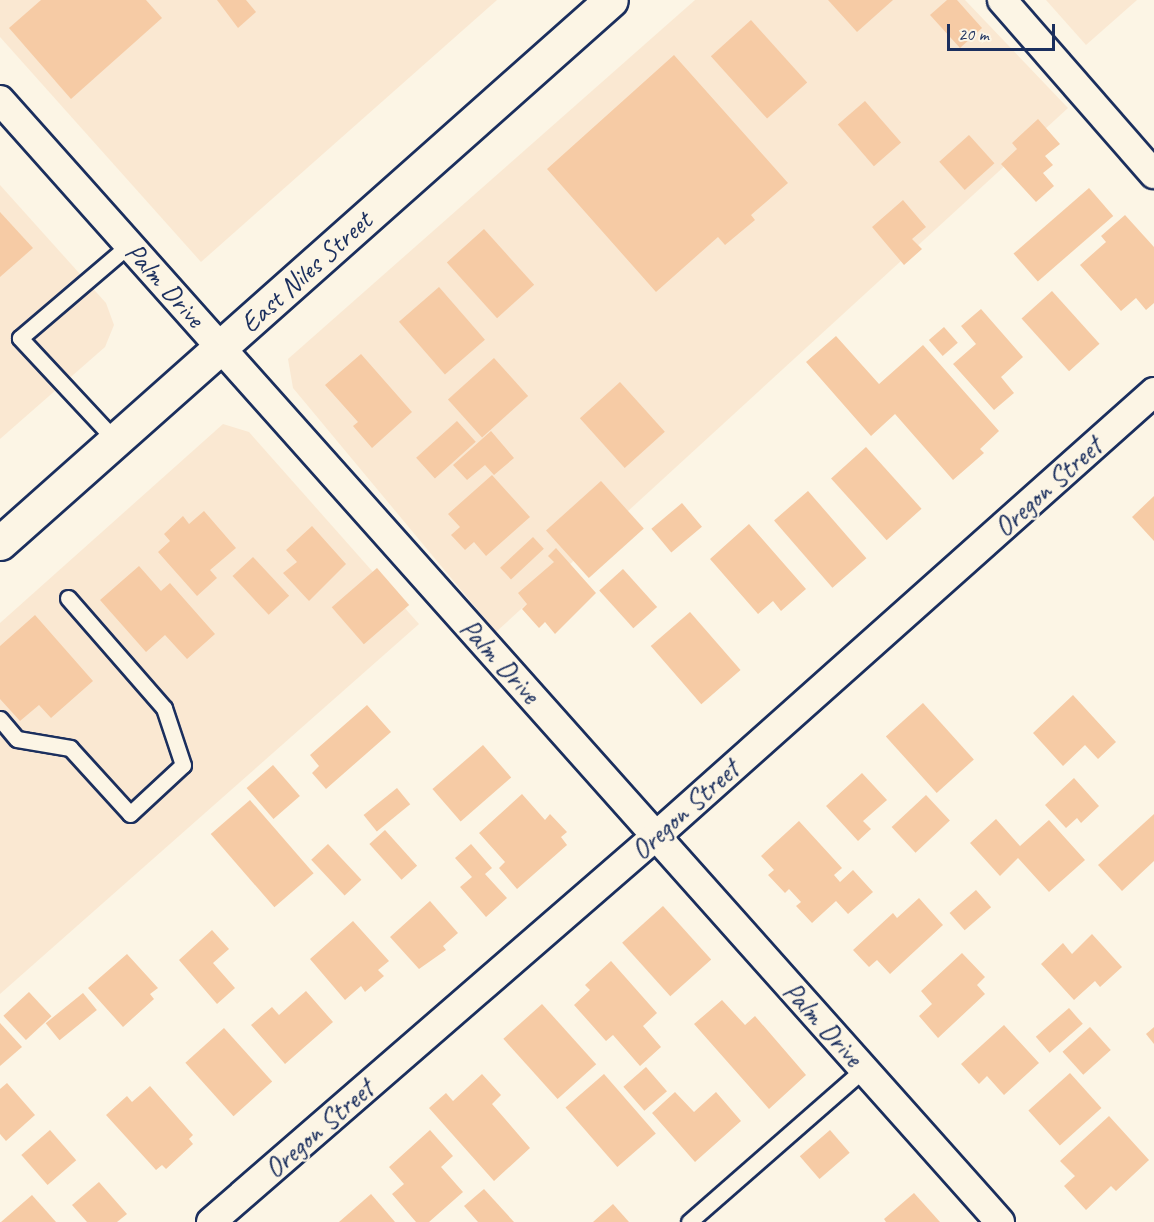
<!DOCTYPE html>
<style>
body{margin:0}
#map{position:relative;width:1154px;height:1222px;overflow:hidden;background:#fcf5e5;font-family:Caveat,sans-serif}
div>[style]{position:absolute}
.built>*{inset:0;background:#fae8d2}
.building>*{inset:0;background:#f6cba5;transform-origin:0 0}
.roads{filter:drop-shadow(2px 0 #1b2f5e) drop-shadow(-2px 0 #1b2f5e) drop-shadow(0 2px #1b2f5e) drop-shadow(0 -2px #1b2f5e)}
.service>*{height:15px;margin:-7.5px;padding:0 7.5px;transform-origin:7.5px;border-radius:7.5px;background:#fcf5e5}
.minor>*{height:28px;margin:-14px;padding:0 14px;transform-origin:14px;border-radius:14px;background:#fcf5e5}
.secondary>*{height:33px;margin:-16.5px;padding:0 16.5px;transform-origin:16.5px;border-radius:16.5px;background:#fcf5e5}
span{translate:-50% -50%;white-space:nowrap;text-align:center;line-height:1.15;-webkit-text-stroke:4.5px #fcf5e5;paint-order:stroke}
.street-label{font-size:28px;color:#1b2f5e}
.scale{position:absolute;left:947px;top:24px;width:108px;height:27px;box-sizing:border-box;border:3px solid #1b2f5e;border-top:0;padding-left:8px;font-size:18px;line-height:21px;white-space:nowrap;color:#1b2f5e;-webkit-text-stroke:4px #fcf5e5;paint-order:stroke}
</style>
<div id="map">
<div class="built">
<div style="clip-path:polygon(0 0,497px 0,201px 262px,0 37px)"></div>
<div style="clip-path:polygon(695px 0,965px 0,1068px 108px,496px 632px,293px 388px,288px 359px)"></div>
<div style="clip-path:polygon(1046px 0,1137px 0,1086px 45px)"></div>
<div style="clip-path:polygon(0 185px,106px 303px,114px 325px,105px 347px,0 439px)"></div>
<div style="clip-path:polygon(223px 424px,249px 432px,419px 624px,0 994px,0 623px)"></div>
</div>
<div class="building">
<div style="clip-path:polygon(41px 0,146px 0,162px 18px,71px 99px,9px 28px)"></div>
<div style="clip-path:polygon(217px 0,246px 0,256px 12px,238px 28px)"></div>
<div style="clip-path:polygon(828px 0,893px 0,857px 32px)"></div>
<div style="clip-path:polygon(947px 0,957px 0,982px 28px,960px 48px,930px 15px)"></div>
<div style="left:751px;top:20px;width:84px;height:54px;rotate:48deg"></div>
<div style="clip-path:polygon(674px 55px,788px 183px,751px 215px,755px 220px,725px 245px,718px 237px,656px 292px,547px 169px)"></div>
<div style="left:865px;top:101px;width:55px;height:36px;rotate:49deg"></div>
<div style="clip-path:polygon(1038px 119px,1060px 144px,1045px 156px,1053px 165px,1043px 173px,1054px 186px,1036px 202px,1001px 164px,1017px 149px,1012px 143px)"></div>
<div style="left:969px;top:135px;width:38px;height:40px;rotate:48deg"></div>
<div style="left:1089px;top:188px;width:37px;height:100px;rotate:49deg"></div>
<div style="clip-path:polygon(903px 200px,926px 227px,912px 239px,922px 249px,904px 265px,872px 227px)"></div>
<div style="clip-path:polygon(0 212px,33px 248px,0 277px)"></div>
<div style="clip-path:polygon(1125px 215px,1154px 247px,1154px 303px,1146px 310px,1136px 298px,1121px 311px,1080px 265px,1106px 242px,1101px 236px)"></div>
<div style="left:484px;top:229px;width:75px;height:50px;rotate:48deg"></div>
<div style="left:439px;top:287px;width:70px;height:53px;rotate:49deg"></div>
<div style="left:1052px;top:291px;width:71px;height:41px;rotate:48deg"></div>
<div style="clip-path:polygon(981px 309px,1023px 357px,1001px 377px,1014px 393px,994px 410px,953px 364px,976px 344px,961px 326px)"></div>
<div style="left:944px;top:327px;width:21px;height:20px;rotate:49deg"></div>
<div style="clip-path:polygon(836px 336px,879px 384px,923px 345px,999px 431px,980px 449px,984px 453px,953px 480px,895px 414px,871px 436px,806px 362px)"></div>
<div style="clip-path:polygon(361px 354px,412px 412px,372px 448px,353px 426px,358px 422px,325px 385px)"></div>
<div style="left:494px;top:358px;width:51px;height:62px;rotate:48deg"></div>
<div style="left:620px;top:382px;width:67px;height:54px;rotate:48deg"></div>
<div style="left:457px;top:421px;width:28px;height:55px;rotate:48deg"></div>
<div style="clip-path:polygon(491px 431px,514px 458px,494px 475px,485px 465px,467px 480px,453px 465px)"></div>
<div style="left:866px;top:447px;width:83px;height:47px;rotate:48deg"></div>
<div style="clip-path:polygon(492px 475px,530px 517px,486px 556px,474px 542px,465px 550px,451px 535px,460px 527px,448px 514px)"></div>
<div style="left:601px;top:481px;width:64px;height:74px;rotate:48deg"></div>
<div style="left:808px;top:491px;width:89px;height:45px;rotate:49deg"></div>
<div style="clip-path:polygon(1154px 496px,1154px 541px,1132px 517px)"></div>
<div style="left:682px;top:503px;width:31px;height:40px;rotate:50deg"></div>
<div style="clip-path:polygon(204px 511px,236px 548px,210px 570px,217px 578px,197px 596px,158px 552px,170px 541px,164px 534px,183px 516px,189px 524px)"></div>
<div style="clip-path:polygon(749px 524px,806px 589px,781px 611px,773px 601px,758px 614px,710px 559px)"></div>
<div style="clip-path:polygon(312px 526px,346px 564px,309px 601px,283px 573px,297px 562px,286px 550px)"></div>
<div style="left:533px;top:537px;width:16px;height:45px;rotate:47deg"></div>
<div style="clip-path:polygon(556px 548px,596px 593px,555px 634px,545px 622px,539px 628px,522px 609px,527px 604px,518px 593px,554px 562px,548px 556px)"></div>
<div style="left:253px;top:557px;width:53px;height:28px;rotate:47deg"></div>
<div style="clip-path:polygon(139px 566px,161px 591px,170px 583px,215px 634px,187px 659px,165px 635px,146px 652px,100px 600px)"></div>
<div style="left:377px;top:568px;width:49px;height:60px;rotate:49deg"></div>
<div style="left:623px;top:569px;width:51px;height:32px;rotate:48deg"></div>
<div style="left:690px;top:612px;width:77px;height:52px;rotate:49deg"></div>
<div style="clip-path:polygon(35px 615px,93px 681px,51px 718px,39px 705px,20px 721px,0 699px,0 646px)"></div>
<div style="clip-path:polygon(1073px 695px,1116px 742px,1098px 759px,1085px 745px,1063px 766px,1033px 733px)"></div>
<div style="left:923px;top:703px;width:76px;height:50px;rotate:48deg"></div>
<div style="clip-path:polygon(367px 705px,391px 732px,326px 789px,312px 773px,319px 766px,310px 755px)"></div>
<div style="left:483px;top:745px;width:43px;height:67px;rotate:49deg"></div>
<div style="left:273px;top:765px;width:41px;height:35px;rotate:49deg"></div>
<div style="clip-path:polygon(862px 773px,887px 800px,863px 821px,871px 829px,858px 841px,826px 806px)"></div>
<div style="clip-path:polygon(1074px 778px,1099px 806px,1081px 823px,1077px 818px,1066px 828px,1045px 805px)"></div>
<div style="left:397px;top:788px;width:21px;height:43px;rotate:51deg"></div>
<div style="clip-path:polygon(522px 794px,545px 820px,550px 814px,567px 832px,561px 837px,567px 845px,517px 889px,499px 868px,505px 862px,479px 833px)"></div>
<div style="left:926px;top:795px;width:35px;height:47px;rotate:47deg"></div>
<div style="left:250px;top:800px;width:97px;height:52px;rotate:49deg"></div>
<div style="clip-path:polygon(1154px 814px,1154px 861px,1122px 891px,1098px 865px)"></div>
<div style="clip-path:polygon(996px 819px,1020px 846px,1049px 820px,1085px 860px,1049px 892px,1018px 858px,1000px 876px,970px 843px)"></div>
<div style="clip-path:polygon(799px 821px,842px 868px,834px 875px,840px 882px,853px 870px,873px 892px,848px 914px,836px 901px,812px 923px,796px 906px,801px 902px,789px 889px,785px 893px,768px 875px,774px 870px,761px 856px)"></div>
<div style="left:385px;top:830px;width:48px;height:21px;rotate:48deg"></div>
<div style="left:328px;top:844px;width:49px;height:23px;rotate:47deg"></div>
<div style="clip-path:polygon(471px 844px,492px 868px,485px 874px,507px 898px,486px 917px,460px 887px,472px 877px,455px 858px)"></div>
<div style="left:976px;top:890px;width:23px;height:35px;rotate:49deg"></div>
<div style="clip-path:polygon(919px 898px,943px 925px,890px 974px,877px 960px,869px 967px,853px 950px,893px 913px,897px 918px)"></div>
<div style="clip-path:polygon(430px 901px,458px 933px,443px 946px,446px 950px,419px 969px,390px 937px)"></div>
<div style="left:663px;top:906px;width:72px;height:55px;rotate:48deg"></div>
<div style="clip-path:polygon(353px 921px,389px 961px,378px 970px,384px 976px,365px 992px,361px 986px,345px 1000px,310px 959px)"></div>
<div style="clip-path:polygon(212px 930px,229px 949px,213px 963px,235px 988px,217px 1004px,179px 960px)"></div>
<div style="clip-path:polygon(1092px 934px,1122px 967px,1100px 987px,1095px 981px,1074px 1000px,1041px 964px,1063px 943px,1072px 954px)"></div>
<div style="clip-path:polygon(962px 953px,985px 977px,977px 985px,985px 994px,938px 1038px,919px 1016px,932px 1004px,921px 991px)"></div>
<div style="clip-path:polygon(127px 954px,158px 988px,150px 994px,154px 999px,123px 1027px,88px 988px)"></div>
<div style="clip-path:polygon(611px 961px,657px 1013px,643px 1026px,661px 1047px,640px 1066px,613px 1035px,606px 1041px,574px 1005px,590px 990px,585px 985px)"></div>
<div style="clip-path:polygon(306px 991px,333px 1022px,285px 1064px,251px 1025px,272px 1007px,279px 1015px)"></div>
<div style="left:29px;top:992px;width:33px;height:35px;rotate:47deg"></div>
<div style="left:83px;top:993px;width:22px;height:48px;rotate:51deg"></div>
<div style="clip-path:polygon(722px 1000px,745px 1025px,755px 1016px,806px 1075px,769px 1109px,694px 1024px)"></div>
<div style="left:542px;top:1004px;width:81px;height:52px;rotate:48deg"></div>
<div style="left:1069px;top:1008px;width:21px;height:44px;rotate:49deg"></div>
<div style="clip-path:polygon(0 1023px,22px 1047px,0 1066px)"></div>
<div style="clip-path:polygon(1004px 1025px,1039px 1063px,1004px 1095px,987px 1076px,979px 1084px,961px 1064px)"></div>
<div style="left:1090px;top:1027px;width:31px;height:37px;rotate:48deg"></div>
<div style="clip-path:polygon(1154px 1027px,1154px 1044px,1146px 1034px)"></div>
<div style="left:224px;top:1028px;width:72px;height:52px;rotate:48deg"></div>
<div style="left:646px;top:1067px;width:32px;height:30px;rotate:49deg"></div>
<div style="left:1070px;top:1073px;width:47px;height:56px;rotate:48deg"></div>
<div style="clip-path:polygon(482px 1074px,501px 1095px,492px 1104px,530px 1148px,494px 1181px,429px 1108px,446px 1093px,453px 1101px)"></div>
<div style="left:604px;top:1074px;width:79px;height:51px;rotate:49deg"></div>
<div style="clip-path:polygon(7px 1083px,35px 1115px,6px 1141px,0 1134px,0 1089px)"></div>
<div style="clip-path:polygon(150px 1086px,193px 1135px,189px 1139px,193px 1144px,166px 1169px,162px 1165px,156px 1170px,106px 1115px,127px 1096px,132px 1102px)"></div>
<div style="clip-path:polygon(675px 1092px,694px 1112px,716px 1092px,741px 1121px,695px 1162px,652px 1113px)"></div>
<div style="clip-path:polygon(1109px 1116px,1149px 1160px,1116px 1191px,1111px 1186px,1086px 1210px,1064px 1186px,1075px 1176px,1060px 1161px)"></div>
<div style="left:50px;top:1130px;width:40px;height:38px;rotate:49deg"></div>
<div style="clip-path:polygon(430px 1130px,453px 1156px,441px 1167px,463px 1192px,429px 1222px,416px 1222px,392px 1194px,404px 1184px,389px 1167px)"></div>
<div style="left:830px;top:1130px;width:30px;height:40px;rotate:49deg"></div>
<div style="clip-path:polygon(99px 1182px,127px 1214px,117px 1222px,87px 1222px,72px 1205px)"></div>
<div style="clip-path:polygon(484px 1189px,514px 1222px,478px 1222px,464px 1206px)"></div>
<div style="clip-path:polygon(914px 1193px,940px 1222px,886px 1222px,884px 1219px)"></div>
<div style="clip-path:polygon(371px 1194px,395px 1222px,339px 1222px)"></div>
<div style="clip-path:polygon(32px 1195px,56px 1222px,1px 1222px)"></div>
<div style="clip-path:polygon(613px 1204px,629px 1222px,593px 1222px)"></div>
</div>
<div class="roads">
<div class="service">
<div style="left:116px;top:441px;width:141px;rotate:-133deg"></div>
<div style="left:20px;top:338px;width:143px;rotate:-40.5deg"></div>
<div style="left:0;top:719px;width:26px;rotate:50deg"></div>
<div style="left:17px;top:739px;width:54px;rotate:9.6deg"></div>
<div style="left:70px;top:748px;width:89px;rotate:47.7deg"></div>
<div style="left:130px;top:814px;width:72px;rotate:-42.8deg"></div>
<div style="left:183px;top:765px;width:60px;rotate:-108.4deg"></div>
<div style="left:164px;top:708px;width:146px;rotate:-131.1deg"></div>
<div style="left:689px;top:1222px;width:232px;rotate:-41.2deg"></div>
</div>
<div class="minor">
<div style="left:1002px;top:0;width:231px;rotate:48.9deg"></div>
<div style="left:0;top:100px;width:1503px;rotate:48.29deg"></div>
<div style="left:211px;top:1222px;width:589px;rotate:-40.94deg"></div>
<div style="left:656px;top:836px;width:667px;rotate:-41.72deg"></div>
</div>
<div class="secondary">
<div style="left:0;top:543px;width:817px;rotate:-41.63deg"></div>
</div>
</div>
<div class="street-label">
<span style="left:306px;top:272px;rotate:-42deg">East Niles Street</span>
<span style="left:165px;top:285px;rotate:48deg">Palm Drive</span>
<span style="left:1048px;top:487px;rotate:-42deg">Oregon Street</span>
<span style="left:500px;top:661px;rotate:48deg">Palm Drive</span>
<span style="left:685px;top:810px;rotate:-42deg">Oregon Street</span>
<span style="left:823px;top:1024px;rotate:48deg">Palm Drive</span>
<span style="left:319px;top:1129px;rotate:-41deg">Oregon Street</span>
</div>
<div class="scale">20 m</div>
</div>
